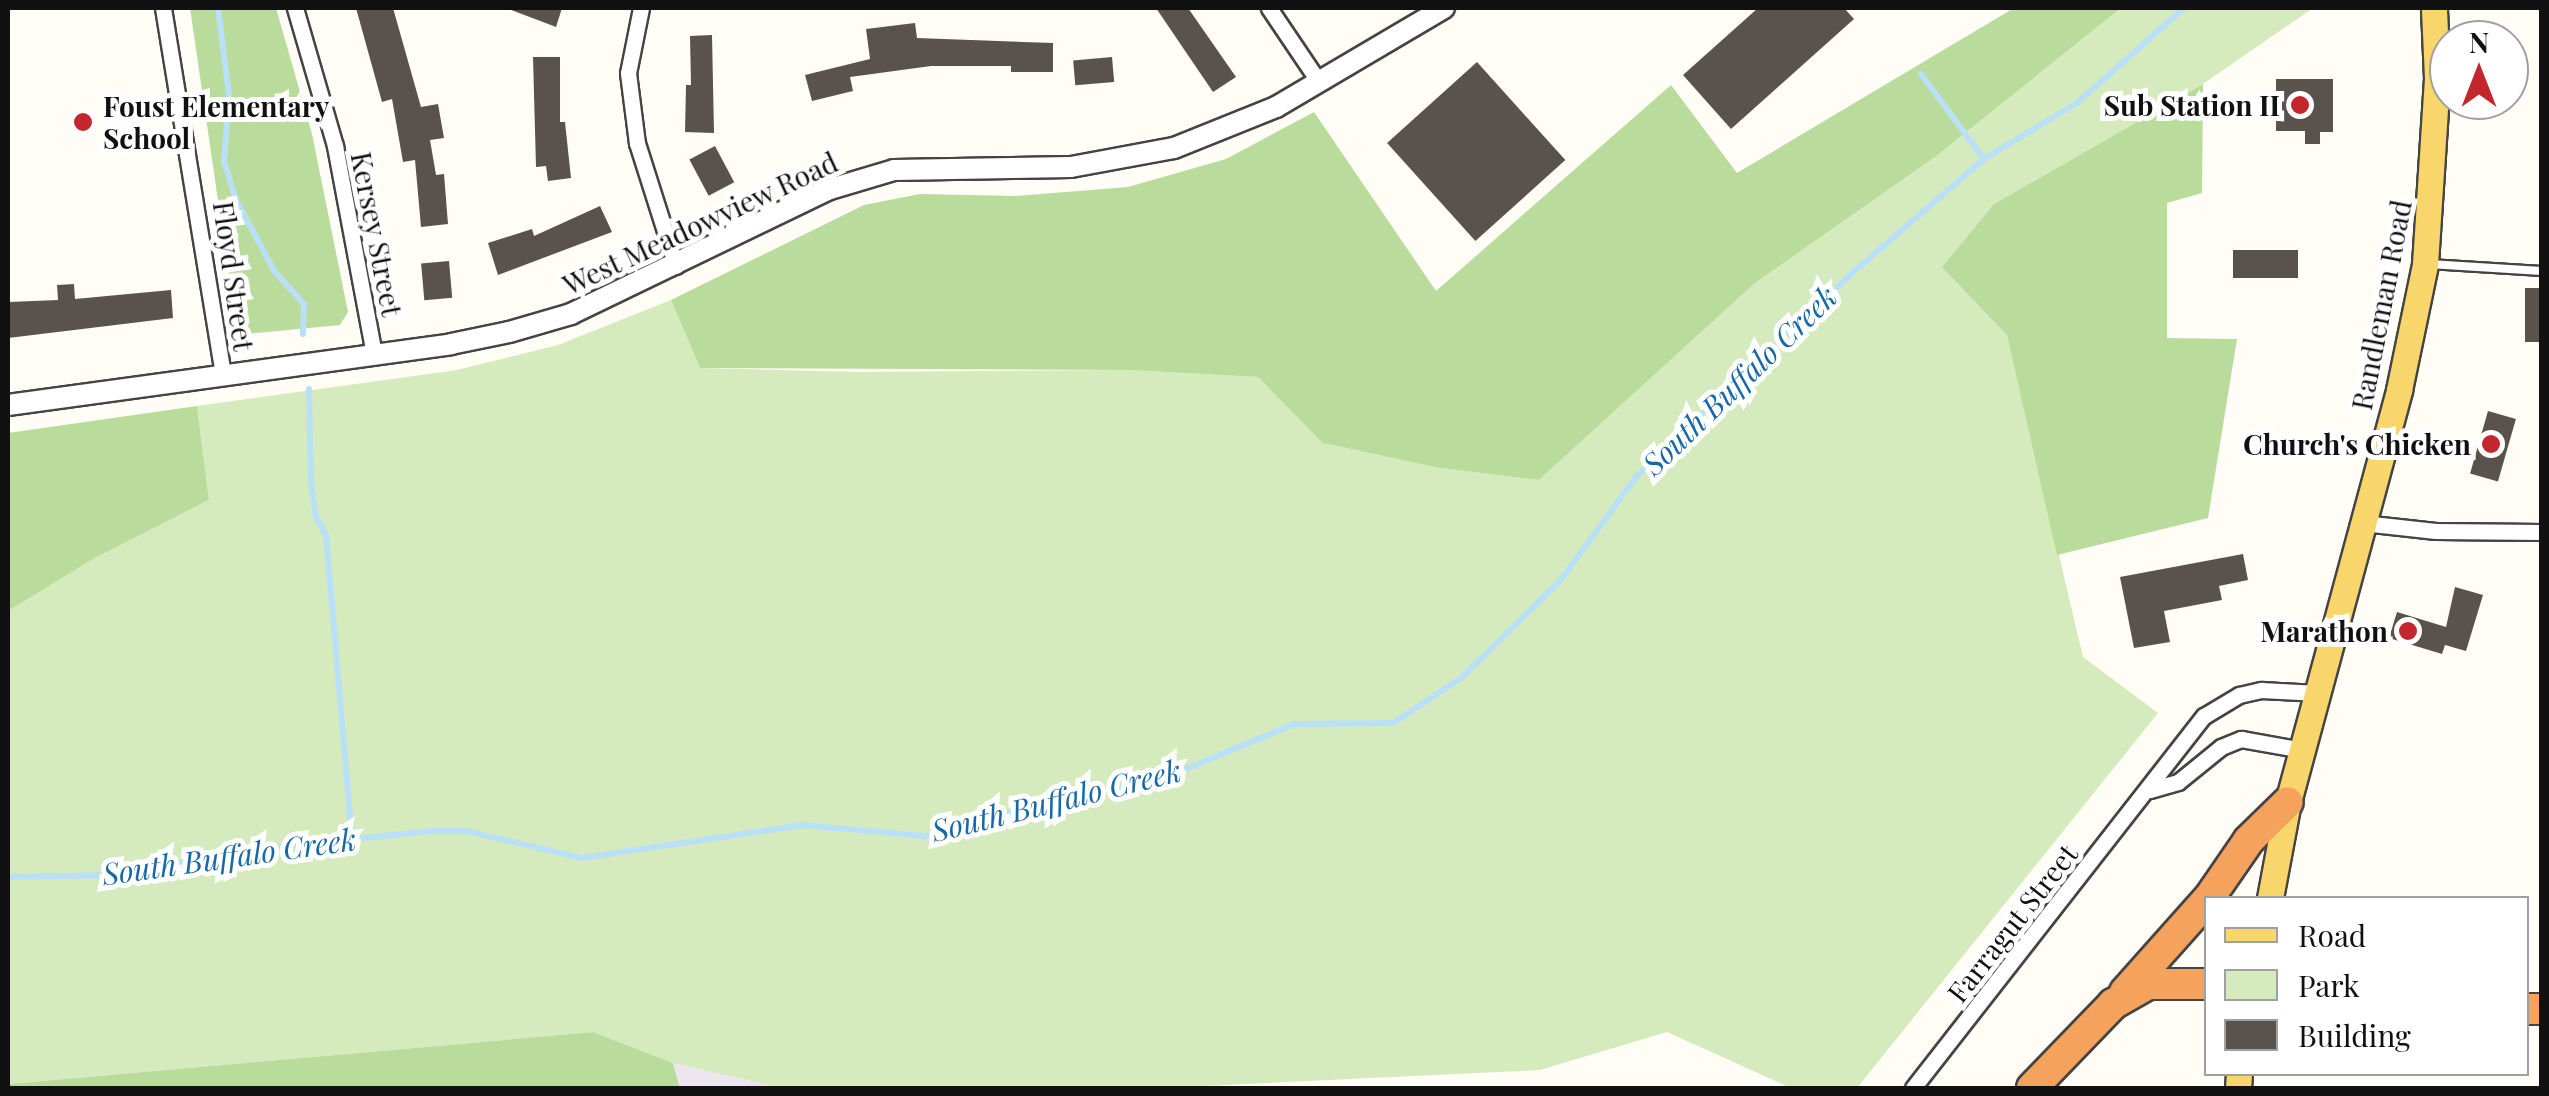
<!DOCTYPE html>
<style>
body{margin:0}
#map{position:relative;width:2549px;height:1096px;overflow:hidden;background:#fffdf5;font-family:"Playfair Display",serif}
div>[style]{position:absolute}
.industrial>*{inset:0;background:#eee6ef}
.green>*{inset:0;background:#d5ebbd}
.forest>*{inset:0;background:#b9dc9c}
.stream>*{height:6px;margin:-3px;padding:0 3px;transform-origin:3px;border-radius:3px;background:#b9e0f7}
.building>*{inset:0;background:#5a524d;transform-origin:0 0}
.roads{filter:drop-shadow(2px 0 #444) drop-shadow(-2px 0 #444) drop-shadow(0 2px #444) drop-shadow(0 -2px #444)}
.service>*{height:8px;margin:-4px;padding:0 4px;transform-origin:4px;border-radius:4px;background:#fff}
.minor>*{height:15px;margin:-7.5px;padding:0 7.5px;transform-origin:7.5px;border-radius:7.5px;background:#fff}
.tertiary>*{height:20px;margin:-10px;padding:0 10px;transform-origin:10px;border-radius:10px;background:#fff}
.primary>*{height:25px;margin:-12.5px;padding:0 12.5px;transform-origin:12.5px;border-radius:12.5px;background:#f9d66b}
.motorway>*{height:30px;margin:-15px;padding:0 15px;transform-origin:15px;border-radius:15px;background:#f5a25d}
.dots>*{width:28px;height:28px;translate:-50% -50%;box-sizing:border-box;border:5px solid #fff;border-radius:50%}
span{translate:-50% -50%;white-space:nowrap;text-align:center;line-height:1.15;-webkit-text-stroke:10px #fff;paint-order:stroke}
.poi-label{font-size:28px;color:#111;font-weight:700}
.right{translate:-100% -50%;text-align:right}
.left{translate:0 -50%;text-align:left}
.street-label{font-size:28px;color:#111}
.water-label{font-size:30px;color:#1768a6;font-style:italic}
.frame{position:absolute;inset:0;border:10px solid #111;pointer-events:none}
.legend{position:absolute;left:2204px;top:896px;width:325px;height:180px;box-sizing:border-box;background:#fff;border:2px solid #a0a0a0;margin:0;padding:12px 18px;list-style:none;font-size:30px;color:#111}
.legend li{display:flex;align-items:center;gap:20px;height:50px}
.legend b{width:50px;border:2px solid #a0a0a0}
.north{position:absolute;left:2429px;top:20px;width:100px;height:100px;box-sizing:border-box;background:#fff;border:2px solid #a0a0a0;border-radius:50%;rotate:0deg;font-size:28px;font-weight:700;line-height:40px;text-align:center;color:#111}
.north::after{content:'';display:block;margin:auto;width:35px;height:45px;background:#c4262e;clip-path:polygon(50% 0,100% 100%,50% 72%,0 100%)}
</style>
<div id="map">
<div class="industrial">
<div style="clip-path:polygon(673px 1063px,781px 1088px,680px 1088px)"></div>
</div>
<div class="green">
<div style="clip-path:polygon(2121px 8px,2343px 8px,2313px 8px,2203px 84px,1994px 204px,2007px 335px,2083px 657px,2158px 713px,1857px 1088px,1791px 1088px,1667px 1032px,1540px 1070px,1161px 1088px,781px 1088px,673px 1063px,593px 1032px,8px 1084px,8px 611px,95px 558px,209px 500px,197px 406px,457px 370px,558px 345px,671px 300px,700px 368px,860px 372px,1128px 370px,1258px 377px,1324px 443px,1440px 468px,1539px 480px,1755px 283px,1935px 157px)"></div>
</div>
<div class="forest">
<div style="clip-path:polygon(190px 8px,276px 8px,312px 134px,348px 312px,340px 325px,245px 334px,236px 324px)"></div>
<div style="clip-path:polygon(2014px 8px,2121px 8px,1935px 157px,1755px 283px,1539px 480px,1440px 468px,1323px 443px,1258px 377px,1128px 370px,700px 368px,671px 300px,864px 205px,920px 194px,1016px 196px,1128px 187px,1226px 159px,1314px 112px,1436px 291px,1671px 85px,1737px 173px)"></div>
<div style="clip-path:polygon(2203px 84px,2202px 193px,2167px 203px,2167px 338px,2237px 339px,2208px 518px,2057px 555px,2007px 335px,1942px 267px,1994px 204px)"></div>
<div style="clip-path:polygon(197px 406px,209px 500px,95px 558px,8px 611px,8px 433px)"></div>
<div style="clip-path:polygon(593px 1032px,673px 1063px,680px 1088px,8px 1088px,8px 1084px)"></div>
</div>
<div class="stream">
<div style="left:218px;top:8px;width:88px;rotate:82.8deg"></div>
<div style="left:229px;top:95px;width:66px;rotate:94.3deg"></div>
<div style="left:224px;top:161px;width:41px;rotate:72.9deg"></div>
<div style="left:236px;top:200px;width:82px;rotate:61.6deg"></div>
<div style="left:275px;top:272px;width:43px;rotate:47.8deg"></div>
<div style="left:304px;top:304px;width:30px;rotate:92deg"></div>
<div style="left:1921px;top:74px;width:106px;rotate:53.5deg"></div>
<div style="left:309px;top:389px;width:94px;rotate:88.8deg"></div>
<div style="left:311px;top:483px;width:34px;rotate:82deg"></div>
<div style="left:316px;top:517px;width:21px;rotate:61deg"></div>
<div style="left:326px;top:535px;width:305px;rotate:85.1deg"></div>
<div style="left:8px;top:877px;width:105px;rotate:-1.1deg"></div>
<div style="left:113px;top:875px;width:132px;rotate:-10.5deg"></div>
<div style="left:243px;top:851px;width:189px;rotate:-6.1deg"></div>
<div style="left:431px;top:831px;width:35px"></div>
<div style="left:466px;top:831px;width:119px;rotate:13.1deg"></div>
<div style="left:582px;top:858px;width:222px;rotate:-8.5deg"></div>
<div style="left:802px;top:825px;width:123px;rotate:5.1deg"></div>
<div style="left:925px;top:836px;width:131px;rotate:-15.5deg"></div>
<div style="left:1051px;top:801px;width:113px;rotate:-11.2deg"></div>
<div style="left:1162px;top:779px;width:143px;rotate:-22.6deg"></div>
<div style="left:1294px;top:724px;width:99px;rotate:-0.6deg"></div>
<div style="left:1393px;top:723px;width:82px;rotate:-33.5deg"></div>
<div style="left:1461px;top:678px;width:139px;rotate:-44.4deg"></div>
<div style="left:1560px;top:581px;width:129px;rotate:-53.8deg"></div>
<div style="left:1636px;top:477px;width:294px;rotate:-43.3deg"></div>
<div style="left:1850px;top:275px;width:177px;rotate:-40.9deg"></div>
<div style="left:1984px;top:159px;width:109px;rotate:-31.1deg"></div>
<div style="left:2077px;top:103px;width:143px;rotate:-41.6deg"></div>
</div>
<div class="building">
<div style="clip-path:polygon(356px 8px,393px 8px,421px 107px,438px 104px,444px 138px,430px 140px,436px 175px,444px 174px,448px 224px,421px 227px,415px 160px,403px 162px,392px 99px,382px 102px)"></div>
<div style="clip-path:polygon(506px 8px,562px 8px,556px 27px)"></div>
<div style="clip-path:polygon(1156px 8px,1188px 8px,1236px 77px,1213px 92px)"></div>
<div style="clip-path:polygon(1758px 8px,1844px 8px,1854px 19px,1731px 129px,1683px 75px)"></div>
<div style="clip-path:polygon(915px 23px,917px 38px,1053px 43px,1053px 72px,1011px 72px,1011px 66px,931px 66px,850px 77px,853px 91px,812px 101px,805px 75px,870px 59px,866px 29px)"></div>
<div style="clip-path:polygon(712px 35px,714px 133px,685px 132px,686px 85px,691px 85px,690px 36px)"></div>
<div style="clip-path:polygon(533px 57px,560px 57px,560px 122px,565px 122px,571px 178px,548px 181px,546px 166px,536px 167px)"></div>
<div style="left:1112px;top:57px;width:25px;height:39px;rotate:85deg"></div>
<div style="left:1477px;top:62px;width:132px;height:121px;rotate:48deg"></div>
<div style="clip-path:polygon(2276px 79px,2333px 79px,2333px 132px,2320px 132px,2320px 144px,2305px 144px,2305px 131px,2276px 131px)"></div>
<div style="left:715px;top:146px;width:41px;height:29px;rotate:62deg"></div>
<div style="clip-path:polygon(600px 206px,612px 232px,498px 275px,488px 243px,532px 229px,534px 236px)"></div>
<div style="left:2233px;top:250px;width:65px;height:28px"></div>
<div style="left:449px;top:261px;width:37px;height:28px;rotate:85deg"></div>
<div style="clip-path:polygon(74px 284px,75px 299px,171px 290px,173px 318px,8px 338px,9px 302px,58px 300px,57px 285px)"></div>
<div style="left:2525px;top:288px;width:17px;height:54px"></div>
<div style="left:2488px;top:411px;width:29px;height:65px;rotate:16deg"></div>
<div style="clip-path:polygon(2243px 554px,2248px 580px,2219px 586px,2222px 600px,2164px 611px,2170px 642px,2134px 648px,2120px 577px)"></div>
<div style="clip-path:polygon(2455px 587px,2483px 595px,2466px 651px,2445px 645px,2442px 654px,2389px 638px,2397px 612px,2446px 627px)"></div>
</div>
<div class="roads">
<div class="service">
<div style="left:2429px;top:264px;width:113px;rotate:3.5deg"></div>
</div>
<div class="minor">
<div style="left:163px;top:8px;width:372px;rotate:80.7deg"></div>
<div style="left:295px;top:8px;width:144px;rotate:73.8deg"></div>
<div style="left:335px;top:146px;width:213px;rotate:79.4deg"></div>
<div style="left:641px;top:8px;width:66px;rotate:101.3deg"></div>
<div style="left:628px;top:73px;width:71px;rotate:82.7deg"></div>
<div style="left:637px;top:143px;width:129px;rotate:72.4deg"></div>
<div style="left:1269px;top:8px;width:89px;rotate:56deg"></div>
<div style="left:2363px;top:523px;width:73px;rotate:6.3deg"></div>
<div style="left:2436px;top:531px;width:106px;rotate:0.5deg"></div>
<div style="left:2150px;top:790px;width:29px;rotate:-16deg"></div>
<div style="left:2178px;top:782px;width:55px;rotate:-39.1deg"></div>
<div style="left:2221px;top:747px;width:22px;rotate:-22deg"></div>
<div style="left:2241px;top:739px;width:62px;rotate:10.2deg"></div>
<div style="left:1913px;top:1088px;width:472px;rotate:-52deg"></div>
<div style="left:2204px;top:716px;width:41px;rotate:-31deg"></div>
<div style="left:2239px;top:695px;width:23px;rotate:-13deg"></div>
<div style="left:2261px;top:690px;width:57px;rotate:3deg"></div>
</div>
<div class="tertiary">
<div style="left:8px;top:405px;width:447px;rotate:-7.8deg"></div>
<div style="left:451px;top:344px;width:59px;rotate:-11.7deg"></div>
<div style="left:509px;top:332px;width:65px;rotate:-16.2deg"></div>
<div style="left:571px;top:314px;width:284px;rotate:-25.8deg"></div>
<div style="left:827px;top:190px;width:70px;rotate:-16.6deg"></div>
<div style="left:894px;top:170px;width:177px;rotate:-1deg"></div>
<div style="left:1071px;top:167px;width:105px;rotate:-10.5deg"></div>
<div style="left:1174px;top:148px;width:110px;rotate:-21.9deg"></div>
<div style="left:1276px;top:107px;width:195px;rotate:-30.5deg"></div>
</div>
<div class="primary">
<div style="left:2270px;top:898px;width:98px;rotate:-79.4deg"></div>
<div style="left:2288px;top:802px;width:427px;rotate:-74.9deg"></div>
<div style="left:2399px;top:390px;width:129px;rotate:-78.3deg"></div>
<div style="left:2425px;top:264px;width:186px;rotate:-86.3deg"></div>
<div style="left:2437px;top:78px;width:70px;rotate:-92.5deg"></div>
<div style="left:2238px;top:1088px;width:14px;rotate:-86deg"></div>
</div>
<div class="motorway">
<div style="left:2209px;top:898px;width:70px;rotate:-55.4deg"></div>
<div style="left:2249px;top:840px;width:54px;rotate:-44.3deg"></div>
<div style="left:2125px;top:992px;width:122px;rotate:-48.3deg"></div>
<div style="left:2526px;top:1009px;width:16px"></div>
<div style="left:2032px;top:1088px;width:117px;rotate:-46deg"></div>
<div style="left:2113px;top:1004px;width:40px;rotate:-29.7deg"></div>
<div style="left:2148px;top:984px;width:58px"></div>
</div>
</div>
<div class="dots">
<div style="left:2300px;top:105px;background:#c4262e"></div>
<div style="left:83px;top:122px;background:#c4262e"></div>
<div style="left:2491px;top:444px;background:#c4262e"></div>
<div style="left:2408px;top:631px;background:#c4262e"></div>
</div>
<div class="poi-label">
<span class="right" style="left:2280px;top:105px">Sub Station II</span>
<span class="left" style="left:103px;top:122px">Foust Elementary<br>School</span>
<span class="right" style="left:2471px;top:444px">Church's Chicken</span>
<span class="right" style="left:2388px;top:631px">Marathon</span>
</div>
<div class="street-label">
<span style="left:700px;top:223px;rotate:-25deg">West Meadowview Road</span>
<span style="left:377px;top:234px;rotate:79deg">Kersey Street</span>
<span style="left:234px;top:276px;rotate:82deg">Floyd Street</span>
<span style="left:2381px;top:305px;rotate:-79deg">Randleman Road</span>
<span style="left:2012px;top:923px;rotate:-52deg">Farragut Street</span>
</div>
<div class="water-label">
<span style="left:1739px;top:380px;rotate:-44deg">South Buffalo Creek</span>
<span style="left:1056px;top:800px;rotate:-14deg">South Buffalo Creek</span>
<span style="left:229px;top:856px;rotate:-8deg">South Buffalo Creek</span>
</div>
<div class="frame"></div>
<ul class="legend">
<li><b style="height:12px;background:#f9d66b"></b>Road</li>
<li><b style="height:28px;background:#d5ebbd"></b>Park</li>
<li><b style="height:28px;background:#5a524d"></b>Building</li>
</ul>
<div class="north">N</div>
</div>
